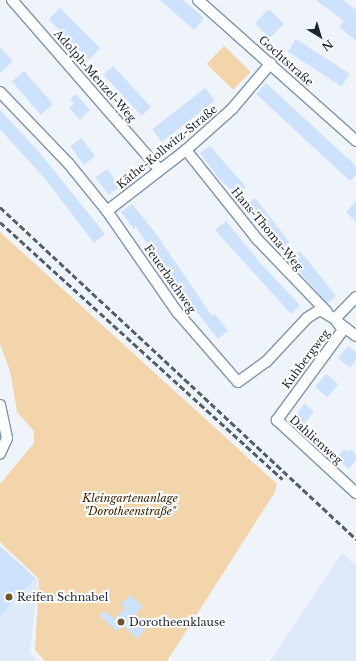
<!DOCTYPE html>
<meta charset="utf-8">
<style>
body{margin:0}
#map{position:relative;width:356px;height:661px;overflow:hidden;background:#eff4fa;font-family:"Libre Baskerville",serif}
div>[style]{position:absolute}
.built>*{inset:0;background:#deeaf8}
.green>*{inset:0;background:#f2d5ab;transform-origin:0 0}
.building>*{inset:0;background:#cce2fd;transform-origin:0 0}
.roads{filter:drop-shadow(1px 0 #7f95af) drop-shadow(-1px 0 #7f95af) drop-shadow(0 1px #7f95af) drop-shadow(0 -1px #7f95af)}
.minor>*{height:10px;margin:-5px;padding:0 5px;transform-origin:5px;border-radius:5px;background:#fff}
.rail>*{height:3px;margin-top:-1.5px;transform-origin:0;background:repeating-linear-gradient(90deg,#545c65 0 6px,transparent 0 9px)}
.dots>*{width:11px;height:11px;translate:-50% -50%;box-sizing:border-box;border:2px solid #fff;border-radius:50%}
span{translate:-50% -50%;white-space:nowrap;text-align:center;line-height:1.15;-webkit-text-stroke:4px #fff;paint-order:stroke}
.street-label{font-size:11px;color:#1c252f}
.park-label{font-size:11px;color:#3a2400;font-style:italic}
.poi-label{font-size:11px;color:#1c252f}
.left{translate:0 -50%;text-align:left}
.north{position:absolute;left:300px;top:16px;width:40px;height:40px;-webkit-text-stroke:3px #fff;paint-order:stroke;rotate:142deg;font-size:11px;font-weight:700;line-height:16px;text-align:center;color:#1c252f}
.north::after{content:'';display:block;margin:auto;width:14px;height:18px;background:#1c252f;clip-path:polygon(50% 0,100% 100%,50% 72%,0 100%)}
</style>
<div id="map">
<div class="built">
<div style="clip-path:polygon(0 546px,38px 580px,30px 653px,37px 661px,0 661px)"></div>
<div style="clip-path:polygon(342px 553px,356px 566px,356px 661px,270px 661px)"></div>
</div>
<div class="green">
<div style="left:224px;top:46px;width:37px;height:25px;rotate:44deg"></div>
<div style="clip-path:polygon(0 232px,277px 484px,275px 492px,167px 661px,45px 661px,35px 650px,39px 579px,0 542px,0 484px,34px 443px,34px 431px,17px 412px,10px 371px,0 344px)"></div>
</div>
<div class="building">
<div style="clip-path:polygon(160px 0,183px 0,204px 18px,194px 30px)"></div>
<div style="clip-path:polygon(316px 0,343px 0,356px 10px,356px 41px,339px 27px,344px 21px)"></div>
<div style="left:60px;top:8px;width:57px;height:16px;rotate:45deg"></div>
<div style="left:269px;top:9px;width:21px;height:20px;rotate:45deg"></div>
<div style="left:296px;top:39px;width:64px;height:15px;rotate:33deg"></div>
<div style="clip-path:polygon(0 47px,13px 61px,0 73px)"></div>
<div style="left:113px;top:66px;width:56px;height:13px;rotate:47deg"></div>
<div style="left:24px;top:71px;width:44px;height:16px;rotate:49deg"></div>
<div style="clip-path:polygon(266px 83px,356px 166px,356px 175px,350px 181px,256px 94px)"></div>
<div style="left:205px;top:88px;width:16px;height:67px;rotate:52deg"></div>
<div style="clip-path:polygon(76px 94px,90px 110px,80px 120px,69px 108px,74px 104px,70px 99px)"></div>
<div style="clip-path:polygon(0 110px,39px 152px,105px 234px,94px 243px,46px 180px,0 129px)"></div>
<div style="left:81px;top:138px;width:23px;height:14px;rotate:52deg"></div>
<div style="clip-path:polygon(210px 146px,246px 187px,237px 195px,220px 180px,200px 153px)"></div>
<div style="left:107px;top:169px;width:22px;height:14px;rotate:54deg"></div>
<div style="left:255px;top:198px;width:56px;height:13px;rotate:52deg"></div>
<div style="clip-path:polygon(356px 201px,356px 222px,346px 212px)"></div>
<div style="clip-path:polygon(132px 204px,154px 231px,212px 316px,215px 314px,228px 331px,218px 339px,196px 311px,193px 313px,136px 227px,134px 229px,121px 212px)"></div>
<div style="clip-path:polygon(226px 221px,261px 264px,300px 305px,291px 314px,215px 230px)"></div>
<div style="clip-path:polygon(298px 252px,301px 252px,336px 296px,327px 303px,289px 260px)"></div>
<div style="clip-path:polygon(348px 346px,356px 352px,356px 360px,350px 368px,338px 358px)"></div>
<div style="left:326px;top:374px;width:16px;height:17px;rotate:40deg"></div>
<div style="left:304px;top:404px;width:12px;height:17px;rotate:35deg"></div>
<div style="clip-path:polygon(344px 449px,347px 452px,350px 449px,356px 454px,356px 460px,349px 469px,336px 458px)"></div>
<div style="clip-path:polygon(0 546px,35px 578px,0 617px)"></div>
<div style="clip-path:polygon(130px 595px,143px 606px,132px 618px,145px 630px,137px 639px,122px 625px,116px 631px,100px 616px,105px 611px,114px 619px,125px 608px,121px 605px)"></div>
</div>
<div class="roads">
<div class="minor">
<div style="left:12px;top:0;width:224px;rotate:49deg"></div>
<div style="left:198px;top:0;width:212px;rotate:41.7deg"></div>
<div style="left:0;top:92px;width:100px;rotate:46.2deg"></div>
<div style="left:69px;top:164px;width:60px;rotate:51deg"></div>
<div style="left:107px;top:211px;width:124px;rotate:55.2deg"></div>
<div style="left:178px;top:313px;width:91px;rotate:49deg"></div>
<div style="left:238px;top:382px;width:34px;rotate:-36deg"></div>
<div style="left:266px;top:362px;width:60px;rotate:-47deg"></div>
<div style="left:307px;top:318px;width:15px;rotate:-32deg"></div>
<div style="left:320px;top:310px;width:17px;rotate:31deg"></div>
<div style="left:186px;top:150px;width:114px;rotate:51.4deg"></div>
<div style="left:257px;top:239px;width:101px;rotate:46.2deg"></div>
<div style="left:107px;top:211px;width:100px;rotate:-37.7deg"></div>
<div style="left:186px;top:150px;width:62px;rotate:-41.7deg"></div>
<div style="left:232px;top:109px;width:60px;rotate:-49.7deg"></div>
<div style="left:356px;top:297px;width:30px;rotate:134deg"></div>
<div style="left:335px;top:319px;width:14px;rotate:54deg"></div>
<div style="left:343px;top:330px;width:112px;rotate:126.3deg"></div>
<div style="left:277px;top:420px;width:108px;rotate:42.7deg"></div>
<div style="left:339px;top:323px;width:21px;rotate:37deg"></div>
<div style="left:0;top:405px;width:34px;rotate:78deg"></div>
<div style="left:7px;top:438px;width:17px;rotate:114deg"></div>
</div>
</div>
<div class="rail">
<div style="left:0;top:207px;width:487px;rotate:43deg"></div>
<div style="left:0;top:222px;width:382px;rotate:42.3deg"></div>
</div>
<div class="dots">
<div style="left:9px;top:597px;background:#705427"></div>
<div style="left:121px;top:622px;background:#705427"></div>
</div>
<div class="street-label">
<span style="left:286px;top:61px;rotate:42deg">Gochtstraße</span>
<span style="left:95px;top:76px;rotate:49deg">Adolph-Menzel-Weg</span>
<span style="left:167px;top:147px;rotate:-39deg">Käthe-Kollwitz-Straße</span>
<span style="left:267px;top:229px;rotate:50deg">Hans-Thoma-Weg</span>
<span style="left:170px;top:279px;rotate:55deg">Feuerbachweg</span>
<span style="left:306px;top:359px;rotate:-53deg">Kuhbergweg</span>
<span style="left:316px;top:440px;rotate:42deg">Dahlienweg</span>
</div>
<div class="park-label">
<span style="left:130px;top:505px">Kleingartenanlage<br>"Dorotheenstraße"</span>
</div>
<div class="poi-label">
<span class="left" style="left:17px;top:597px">Reifen Schnabel</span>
<span class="left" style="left:129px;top:622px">Dorotheenklause</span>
</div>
<div class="north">N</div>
</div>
